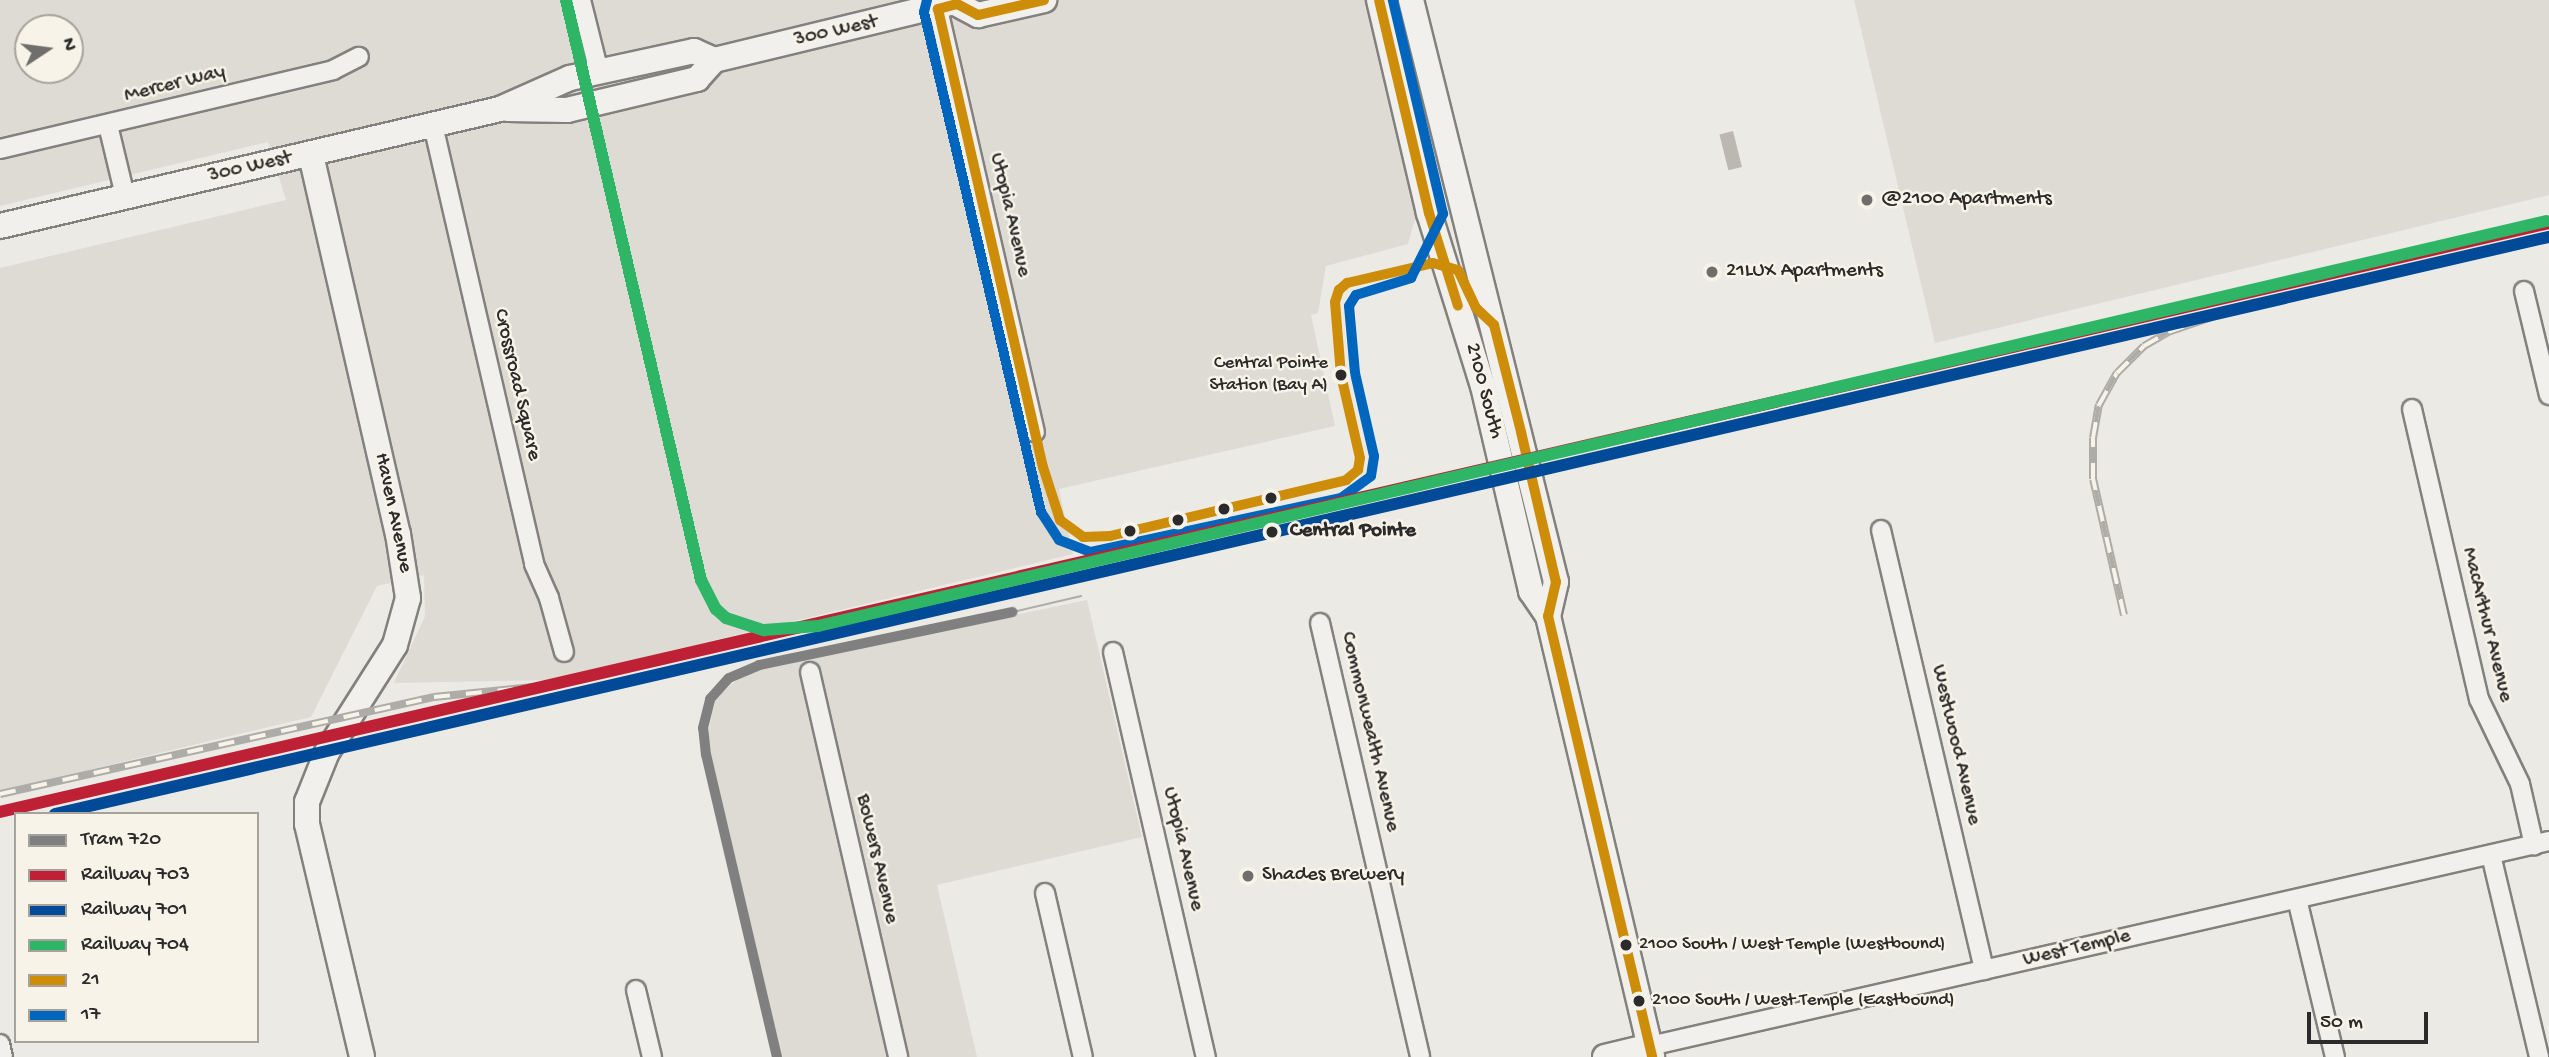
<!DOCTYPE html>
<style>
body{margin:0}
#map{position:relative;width:2549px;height:1057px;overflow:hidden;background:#eceae4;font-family:"Gochi Hand",sans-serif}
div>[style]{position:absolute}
.built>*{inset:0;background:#dddbd3}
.water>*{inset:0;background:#bab8b0;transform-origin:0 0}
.roads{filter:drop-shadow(2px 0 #82817e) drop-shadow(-2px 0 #82817e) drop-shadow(0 2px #82817e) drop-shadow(0 -2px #82817e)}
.street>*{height:18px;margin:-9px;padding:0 9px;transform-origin:9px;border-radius:9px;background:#f1f0ec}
.secondary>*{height:24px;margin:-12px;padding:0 12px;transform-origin:12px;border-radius:12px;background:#f1f0ec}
.tram>*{height:2px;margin:-1px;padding:0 1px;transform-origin:1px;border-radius:1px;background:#adaca9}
.rail>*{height:8px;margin-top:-4px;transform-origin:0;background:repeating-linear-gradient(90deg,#f7f3e8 0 16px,#adaca9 0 32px);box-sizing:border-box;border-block:2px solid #adaca9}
.bus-1>*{height:10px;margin:-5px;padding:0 5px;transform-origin:5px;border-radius:5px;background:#ce8d09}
.bus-2>*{height:10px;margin:-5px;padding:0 5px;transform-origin:5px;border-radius:5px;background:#0065bd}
.rail-1>*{height:12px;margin:-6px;padding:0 6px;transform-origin:6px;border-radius:6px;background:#be2036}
.rail-2>*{height:12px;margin:-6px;padding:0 6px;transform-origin:6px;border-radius:6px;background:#004a97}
.rail-3>*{height:12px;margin:-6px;padding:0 6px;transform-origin:6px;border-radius:6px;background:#2eb566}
.tram-1>*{height:10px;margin:-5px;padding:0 5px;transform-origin:5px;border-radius:5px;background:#808080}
.dots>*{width:19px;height:19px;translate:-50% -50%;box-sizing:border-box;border:4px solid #f7f3e8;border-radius:50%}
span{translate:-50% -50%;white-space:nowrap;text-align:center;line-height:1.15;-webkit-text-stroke:5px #f7f3e8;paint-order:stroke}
.bus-label{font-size:19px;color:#2b2b2b}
.right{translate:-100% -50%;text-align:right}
.left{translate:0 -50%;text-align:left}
.street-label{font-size:21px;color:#2b2b2b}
.poi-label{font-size:21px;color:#2b2b2b}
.stop-label{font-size:21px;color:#2b2b2b;font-weight:700}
.legend{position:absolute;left:14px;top:812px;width:245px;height:231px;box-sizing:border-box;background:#f7f3e8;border:2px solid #a5a39c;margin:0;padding:9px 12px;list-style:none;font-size:21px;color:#2b2b2b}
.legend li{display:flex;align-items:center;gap:14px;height:35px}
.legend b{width:35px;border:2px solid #a5a39c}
.north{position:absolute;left:14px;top:14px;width:70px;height:70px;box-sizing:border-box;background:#f7f3e8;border:2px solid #a5a39c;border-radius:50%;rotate:77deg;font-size:19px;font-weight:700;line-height:28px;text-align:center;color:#2b2b2b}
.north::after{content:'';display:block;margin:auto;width:24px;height:32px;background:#6f6e6c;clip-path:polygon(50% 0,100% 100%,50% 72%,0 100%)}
.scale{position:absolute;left:2307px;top:1012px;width:121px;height:32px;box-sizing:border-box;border:4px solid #2b2b2b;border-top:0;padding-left:9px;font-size:21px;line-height:24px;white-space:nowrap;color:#2b2b2b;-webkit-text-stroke:5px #f7f3e8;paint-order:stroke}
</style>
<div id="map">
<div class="built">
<div style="clip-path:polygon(evenodd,0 0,1369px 0,1418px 208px,1408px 244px,1326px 266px,1318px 313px,1311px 315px,1335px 426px,1059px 489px,1073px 554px,549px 680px,394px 683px,425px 616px,424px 575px,377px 586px,311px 717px,0 791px,0 268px,286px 200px,268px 142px,0 206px,0 0,28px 28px,70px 28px,70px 70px,28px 70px,28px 28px)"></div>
<div style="clip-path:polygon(1854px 0,2549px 0,2549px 195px,1935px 343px)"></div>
<div style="clip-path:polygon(1087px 600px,1142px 837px,937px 885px,977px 1057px,780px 1057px,707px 740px,715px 698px,745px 673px,762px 668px)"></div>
</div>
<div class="water">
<div style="left:1733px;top:131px;width:37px;height:14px;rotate:76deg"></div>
</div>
<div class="roads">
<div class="street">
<div style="left:581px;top:0;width:74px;rotate:76deg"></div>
<div style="left:938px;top:9px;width:434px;rotate:77.1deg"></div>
<div style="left:108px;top:125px;width:73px;rotate:76.5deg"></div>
<div style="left:433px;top:125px;width:450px;rotate:77deg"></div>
<div style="left:534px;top:564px;width:37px;rotate:66deg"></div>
<div style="left:549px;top:598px;width:56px;rotate:74.5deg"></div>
<div style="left:0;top:149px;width:342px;rotate:-13.3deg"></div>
<div style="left:333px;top:70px;width:29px;rotate:-27deg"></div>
<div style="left:2524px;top:291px;width:107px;rotate:76.5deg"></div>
<div style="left:2412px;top:409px;width:298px;rotate:77deg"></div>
<div style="left:2479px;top:699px;width:94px;rotate:64.2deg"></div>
<div style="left:2520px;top:784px;width:63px;rotate:77.1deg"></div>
<div style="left:1881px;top:530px;width:452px;rotate:76.8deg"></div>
<div style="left:1320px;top:623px;width:445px;rotate:77deg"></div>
<div style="left:1113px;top:652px;width:416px;rotate:77.1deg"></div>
<div style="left:810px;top:672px;width:395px;rotate:77.1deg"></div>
<div style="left:2491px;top:855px;width:208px;rotate:76.6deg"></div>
<div style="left:1045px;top:893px;width:168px;rotate:77deg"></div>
<div style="left:2297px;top:899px;width:163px;rotate:76.5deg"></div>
<div style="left:636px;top:990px;width:69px;rotate:76.6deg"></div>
<div style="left:0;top:1044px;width:13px;rotate:77deg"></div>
<div style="left:1650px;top:1046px;width:922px;rotate:-12.85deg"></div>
</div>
<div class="secondary">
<div style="left:1379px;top:0;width:219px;rotate:76.8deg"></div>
<div style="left:1429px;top:213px;width:181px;rotate:72.7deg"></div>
<div style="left:1483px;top:386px;width:211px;rotate:76.8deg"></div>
<div style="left:1531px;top:591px;width:30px;rotate:56deg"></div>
<div style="left:1548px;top:616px;width:453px;rotate:76.7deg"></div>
<div style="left:1411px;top:0;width:600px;rotate:76.01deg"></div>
<div style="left:1556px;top:582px;width:35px;rotate:103deg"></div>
<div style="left:957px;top:4px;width:24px;rotate:28deg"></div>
<div style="left:978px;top:15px;width:68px;rotate:-12.8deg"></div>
<div style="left:508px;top:109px;width:59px;rotate:1deg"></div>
<div style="left:567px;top:110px;width:134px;rotate:-13.4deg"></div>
<div style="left:697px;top:79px;width:25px;rotate:-48deg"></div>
<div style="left:714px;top:60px;width:255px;rotate:-13.6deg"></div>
<div style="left:311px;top:155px;width:389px;rotate:77.1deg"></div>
<div style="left:398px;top:534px;width:65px;rotate:81.1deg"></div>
<div style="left:408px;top:598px;width:49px;rotate:105.5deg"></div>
<div style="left:395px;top:645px;width:127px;rotate:122.4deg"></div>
<div style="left:327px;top:752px;width:54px;rotate:111.8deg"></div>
<div style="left:307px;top:802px;width:22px;rotate:90deg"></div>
<div style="left:307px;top:824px;width:239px;rotate:76.7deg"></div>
<div style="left:0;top:226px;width:514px;rotate:-13.17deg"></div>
<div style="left:500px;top:109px;width:77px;rotate:-23.9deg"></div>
<div style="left:570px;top:78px;width:127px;rotate:-12.3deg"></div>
<div style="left:694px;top:51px;width:22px;rotate:24deg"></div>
<div style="left:1605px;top:1057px;width:46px;rotate:-13.7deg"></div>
</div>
</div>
<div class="tram">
<div style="left:1013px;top:612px;width:70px;rotate:-13.2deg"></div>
</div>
<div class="rail">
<div style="left:2124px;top:615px;width:139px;rotate:-102.8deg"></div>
<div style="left:2093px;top:479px;width:41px;rotate:-90deg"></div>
<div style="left:2093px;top:438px;width:34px;rotate:-80deg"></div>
<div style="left:2099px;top:405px;width:37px;rotate:-61deg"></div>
<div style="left:2117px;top:373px;width:38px;rotate:-45deg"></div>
<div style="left:2144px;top:346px;width:28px;rotate:-30deg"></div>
<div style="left:2168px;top:332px;width:93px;rotate:-18.8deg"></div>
<div style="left:0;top:794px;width:445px;rotate:-12.6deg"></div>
<div style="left:434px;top:697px;width:129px;rotate:-5.8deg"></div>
</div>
<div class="bus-1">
<div style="left:1044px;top:0;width:68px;rotate:167.2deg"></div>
<div style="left:978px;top:15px;width:24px;rotate:-152deg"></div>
<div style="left:957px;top:4px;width:20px;rotate:165deg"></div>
<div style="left:938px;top:9px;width:470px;rotate:77.1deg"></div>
<div style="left:1043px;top:467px;width:56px;rotate:72.2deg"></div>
<div style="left:1060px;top:520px;width:29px;rotate:36deg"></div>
<div style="left:1083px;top:537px;width:27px;rotate:-2deg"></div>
<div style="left:1110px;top:536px;width:243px;rotate:-13.3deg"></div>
<div style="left:1346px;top:480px;width:16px;rotate:-40deg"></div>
<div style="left:1358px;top:470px;width:12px;rotate:-81deg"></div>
<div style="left:1360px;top:458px;width:85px;rotate:-102.9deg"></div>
<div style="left:1341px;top:375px;width:73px;rotate:-94.7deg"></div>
<div style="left:1335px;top:302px;width:13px;rotate:-72deg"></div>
<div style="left:1339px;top:290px;width:11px;rotate:-41deg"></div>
<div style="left:1347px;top:283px;width:88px;rotate:-13.1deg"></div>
<div style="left:1433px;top:263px;width:26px;rotate:16deg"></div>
<div style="left:1458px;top:270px;width:42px;rotate:64.7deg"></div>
<div style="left:1476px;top:308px;width:25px;rotate:43deg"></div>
<div style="left:1494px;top:325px;width:110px;rotate:75.8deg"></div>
<div style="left:1521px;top:432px;width:154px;rotate:76.9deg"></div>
<div style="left:1556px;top:582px;width:35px;rotate:103deg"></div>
<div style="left:1548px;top:616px;width:453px;rotate:76.7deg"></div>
<div style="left:1379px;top:0;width:219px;rotate:76.8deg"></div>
<div style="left:1429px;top:213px;width:97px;rotate:72.7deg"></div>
</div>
<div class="bus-2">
<div style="left:927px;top:0;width:12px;rotate:104deg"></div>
<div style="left:924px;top:12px;width:514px;rotate:76.83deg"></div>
<div style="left:1041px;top:512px;width:33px;rotate:57deg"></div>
<div style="left:1059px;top:540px;width:34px;rotate:21deg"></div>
<div style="left:1091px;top:552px;width:256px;rotate:-12.2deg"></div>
<div style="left:1341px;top:498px;width:37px;rotate:-36deg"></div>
<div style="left:1371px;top:476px;width:20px;rotate:-81deg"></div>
<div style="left:1374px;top:456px;width:85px;rotate:-102.9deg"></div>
<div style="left:1355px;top:373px;width:67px;rotate:-95.1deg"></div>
<div style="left:1349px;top:306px;width:13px;rotate:-58deg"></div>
<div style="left:1356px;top:295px;width:58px;rotate:-17.2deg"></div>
<div style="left:1411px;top:278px;width:72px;rotate:-63.4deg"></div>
<div style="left:1443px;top:214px;width:220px;rotate:-103.2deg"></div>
</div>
<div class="rail-1">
<div style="left:0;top:812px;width:2616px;rotate:-13.01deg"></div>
</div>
<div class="rail-2">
<div style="left:55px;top:814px;width:2560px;rotate:-13.03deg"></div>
</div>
<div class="rail-3">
<div style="left:566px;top:0;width:596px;rotate:76.9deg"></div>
<div style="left:701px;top:580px;width:33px;rotate:63deg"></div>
<div style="left:716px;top:609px;width:13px;rotate:42deg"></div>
<div style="left:726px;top:618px;width:40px;rotate:18deg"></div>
<div style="left:764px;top:630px;width:54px;rotate:-4.2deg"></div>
<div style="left:818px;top:626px;width:1775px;rotate:-13.19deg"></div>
</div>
<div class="tram-1">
<div style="left:777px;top:1057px;width:310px;rotate:-103.2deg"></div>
<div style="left:706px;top:755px;width:27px;rotate:-96deg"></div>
<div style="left:703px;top:728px;width:30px;rotate:-76deg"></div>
<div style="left:710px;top:699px;width:28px;rotate:-48deg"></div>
<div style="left:729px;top:678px;width:33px;rotate:-23deg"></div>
<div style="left:759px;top:665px;width:259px;rotate:-11.8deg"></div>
</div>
<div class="dots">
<div style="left:1867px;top:200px;background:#6f6e6c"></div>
<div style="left:1712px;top:272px;background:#6f6e6c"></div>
<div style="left:1341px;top:375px;background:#2b2b2b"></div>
<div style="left:1271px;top:498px;background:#2b2b2b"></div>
<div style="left:1224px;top:509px;background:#2b2b2b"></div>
<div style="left:1178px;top:520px;background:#2b2b2b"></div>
<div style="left:1130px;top:531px;background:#2b2b2b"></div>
<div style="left:1272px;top:532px;background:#2b2b2b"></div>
<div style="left:1248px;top:876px;background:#6f6e6c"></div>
<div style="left:1626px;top:945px;background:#2b2b2b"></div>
<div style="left:1639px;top:1001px;background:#2b2b2b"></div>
</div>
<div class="bus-label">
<span class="right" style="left:1328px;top:375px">Central Pointe<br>Station (Bay A)</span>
<span class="left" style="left:1639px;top:945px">2100 South / West Temple (Westbound)</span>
<span class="left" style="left:1652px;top:1001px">2100 South / West Temple (Eastbound)</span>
</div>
<div class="street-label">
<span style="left:836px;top:32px;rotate:-13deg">300 West</span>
<span style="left:175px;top:85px;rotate:-14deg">Mercer Way</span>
<span style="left:250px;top:168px;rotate:-13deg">300 West</span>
<span style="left:1009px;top:215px;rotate:77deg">Utopia Avenue</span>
<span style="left:516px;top:385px;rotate:77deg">Crossroad Square</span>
<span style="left:1483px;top:391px;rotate:75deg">2100 South</span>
<span style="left:392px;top:513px;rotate:78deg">Haven Avenue</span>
<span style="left:2486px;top:625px;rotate:76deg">MacArthur Avenue</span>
<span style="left:1369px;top:732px;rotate:77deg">Commonwealth Avenue</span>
<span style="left:1955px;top:745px;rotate:77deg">Westwood Avenue</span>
<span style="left:1182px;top:849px;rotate:77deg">Utopia Avenue</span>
<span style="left:876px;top:859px;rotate:77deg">Bowers Avenue</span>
<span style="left:2077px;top:949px;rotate:-13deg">West Temple</span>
</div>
<div class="poi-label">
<span class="left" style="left:1881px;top:200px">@2100 Apartments</span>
<span class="left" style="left:1726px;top:272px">21LUX Apartments</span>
<span class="left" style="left:1262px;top:876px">Shades Brewery</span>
</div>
<div class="stop-label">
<span class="left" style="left:1290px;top:532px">Central Pointe</span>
</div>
<ul class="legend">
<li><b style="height:9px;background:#808080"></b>Tram 720</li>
<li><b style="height:9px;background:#be2036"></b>Railway 703</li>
<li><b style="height:9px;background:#004a97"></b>Railway 701</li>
<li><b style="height:9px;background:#2eb566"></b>Railway 704</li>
<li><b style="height:9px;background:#ce8d09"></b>21</li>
<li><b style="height:9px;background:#0065bd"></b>17</li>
</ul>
<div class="north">N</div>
<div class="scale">50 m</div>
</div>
